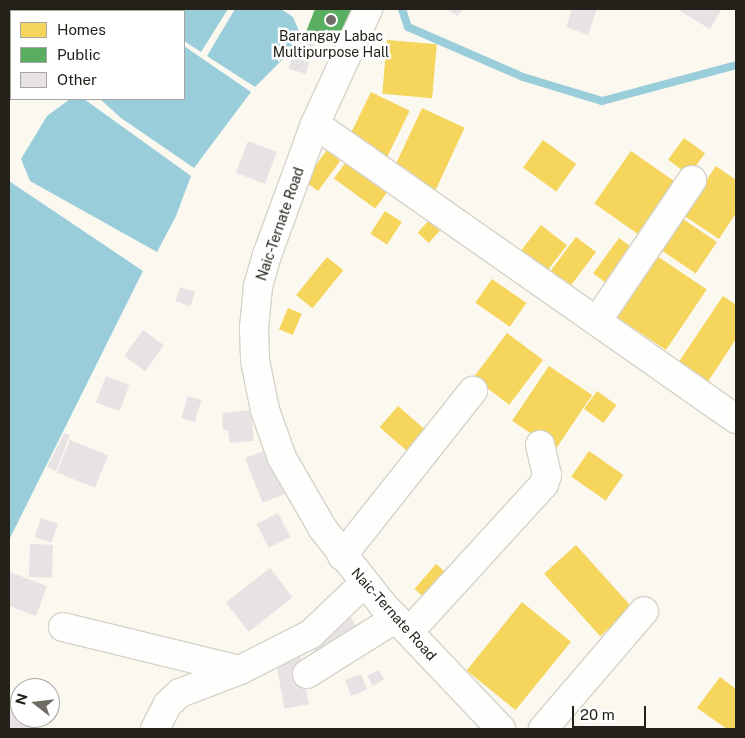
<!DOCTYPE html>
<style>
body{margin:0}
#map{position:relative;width:745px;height:738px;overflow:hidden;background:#faf8ef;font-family:"Public Sans",sans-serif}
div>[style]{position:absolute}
.water>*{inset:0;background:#9acdda}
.homes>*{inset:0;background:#f6d55c;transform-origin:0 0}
.public>*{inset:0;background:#5aae61}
.stream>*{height:8px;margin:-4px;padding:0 4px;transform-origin:4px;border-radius:4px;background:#9acdda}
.building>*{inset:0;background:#e7e3e4;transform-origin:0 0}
.roads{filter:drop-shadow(1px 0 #d5d3ca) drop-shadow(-1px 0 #d5d3ca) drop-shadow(0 1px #d5d3ca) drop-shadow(0 -1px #d5d3ca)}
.minor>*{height:28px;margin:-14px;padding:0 14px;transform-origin:14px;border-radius:14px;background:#fefefd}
.major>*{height:28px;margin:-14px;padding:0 14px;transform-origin:14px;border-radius:14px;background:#fefefd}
.dots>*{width:14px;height:14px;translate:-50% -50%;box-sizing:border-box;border:2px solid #fff;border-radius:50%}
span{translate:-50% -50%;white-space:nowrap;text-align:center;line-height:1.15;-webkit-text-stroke:5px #fff;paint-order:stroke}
.poi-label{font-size:14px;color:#232119}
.street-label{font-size:14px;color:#232119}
.frame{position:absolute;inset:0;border:10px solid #232119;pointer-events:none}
.legend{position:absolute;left:10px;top:10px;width:175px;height:90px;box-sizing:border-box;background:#fff;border:1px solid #a7a6a3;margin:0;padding:6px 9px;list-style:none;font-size:15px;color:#232119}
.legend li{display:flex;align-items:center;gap:10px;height:25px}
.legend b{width:25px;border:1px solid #a7a6a3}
.north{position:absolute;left:10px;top:678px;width:50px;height:50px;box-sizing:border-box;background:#fff;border:1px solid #a7a6a3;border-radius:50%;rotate:286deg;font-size:14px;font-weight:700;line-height:20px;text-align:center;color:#232119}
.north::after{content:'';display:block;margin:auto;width:18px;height:22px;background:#6e6c64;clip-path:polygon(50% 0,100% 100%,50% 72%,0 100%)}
.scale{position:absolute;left:572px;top:706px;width:74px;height:22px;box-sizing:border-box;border:2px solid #232119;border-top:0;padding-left:6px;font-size:15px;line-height:18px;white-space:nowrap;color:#232119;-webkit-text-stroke:4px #fff;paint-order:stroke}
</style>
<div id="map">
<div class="water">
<div style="clip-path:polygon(137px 9px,228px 9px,201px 52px,184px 41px,184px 11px)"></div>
<div style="clip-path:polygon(235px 9px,281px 9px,293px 17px,299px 31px,287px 55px,255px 87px,207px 56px)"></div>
<div style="clip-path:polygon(184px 46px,251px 92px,194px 168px,121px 118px,100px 99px,184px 99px)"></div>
<div style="clip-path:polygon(70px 99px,84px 99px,191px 176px,176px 216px,157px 252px,30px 181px,21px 159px,47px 116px)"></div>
<div style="clip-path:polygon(9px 181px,143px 271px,9px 540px)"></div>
</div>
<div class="homes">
<div style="left:387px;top:40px;width:50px;height:54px;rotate:5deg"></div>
<div style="left:371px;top:92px;width:43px;height:51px;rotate:26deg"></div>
<div style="left:422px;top:108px;width:47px;height:68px;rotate:25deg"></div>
<div style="left:684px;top:138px;width:26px;height:27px;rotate:36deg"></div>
<div style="left:543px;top:140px;width:41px;height:34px;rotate:36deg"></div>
<div style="left:332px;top:143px;width:17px;height:47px;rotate:36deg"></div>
<div style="left:631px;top:151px;width:59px;height:64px;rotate:35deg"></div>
<div style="left:351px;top:155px;width:51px;height:29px;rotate:36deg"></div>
<div style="clip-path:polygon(716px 166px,736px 180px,736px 213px,719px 239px,683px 215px)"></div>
<div style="left:385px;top:211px;width:20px;height:27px;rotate:33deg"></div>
<div style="left:431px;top:218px;width:15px;height:20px;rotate:42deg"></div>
<div style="left:683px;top:219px;width:41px;height:38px;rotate:34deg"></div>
<div style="left:541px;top:225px;width:33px;height:41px;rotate:38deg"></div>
<div style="left:576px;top:237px;width:25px;height:45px;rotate:37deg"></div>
<div style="left:619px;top:238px;width:17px;height:44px;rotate:36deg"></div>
<div style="left:657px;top:256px;width:60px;height:73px;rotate:34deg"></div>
<div style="left:327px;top:257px;width:21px;height:49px;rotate:39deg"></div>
<div style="left:492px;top:279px;width:42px;height:29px;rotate:35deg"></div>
<div style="clip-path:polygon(723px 296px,736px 305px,736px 339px,705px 386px,676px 366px)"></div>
<div style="left:288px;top:308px;width:15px;height:23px;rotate:23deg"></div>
<div style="left:507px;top:333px;width:45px;height:56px;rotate:37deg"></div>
<div style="left:549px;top:366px;width:52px;height:66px;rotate:34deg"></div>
<div style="left:597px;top:391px;width:24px;height:22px;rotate:36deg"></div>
<div style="left:398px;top:406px;width:38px;height:28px;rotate:41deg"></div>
<div style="left:589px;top:451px;width:42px;height:31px;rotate:35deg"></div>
<div style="left:576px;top:545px;width:84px;height:43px;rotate:48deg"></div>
<div style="left:436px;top:564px;width:20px;height:33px;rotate:41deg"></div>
<div style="left:522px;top:602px;width:63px;height:88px;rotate:39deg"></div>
<div style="clip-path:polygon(720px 677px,736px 689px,736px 729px,727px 729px,697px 708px)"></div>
</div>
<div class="public">
<div style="clip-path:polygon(315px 9px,356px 9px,340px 47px,306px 32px)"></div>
</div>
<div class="stream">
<div style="left:402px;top:9px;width:19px;rotate:72deg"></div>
<div style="left:408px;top:27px;width:125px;rotate:23.5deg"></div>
<div style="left:523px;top:77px;width:83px;rotate:16.9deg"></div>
<div style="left:602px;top:101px;width:139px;rotate:-15deg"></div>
</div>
<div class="building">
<div style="clip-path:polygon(26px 9px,85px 9px,83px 11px)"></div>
<div style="clip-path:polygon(446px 9px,463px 9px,458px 16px)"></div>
<div style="clip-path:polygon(572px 9px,597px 9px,588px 35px,566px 27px)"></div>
<div style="clip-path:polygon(682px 9px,722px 9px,710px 29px,680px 11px)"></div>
<div style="left:298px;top:36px;width:18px;height:34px;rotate:16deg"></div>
<div style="left:248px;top:141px;width:31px;height:34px;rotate:21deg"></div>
<div style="left:180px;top:287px;width:16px;height:15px;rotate:18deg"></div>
<div style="left:143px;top:330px;width:26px;height:32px;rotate:36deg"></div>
<div style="left:106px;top:376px;width:25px;height:28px;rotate:21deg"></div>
<div style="left:188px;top:396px;width:14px;height:23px;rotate:17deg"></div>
<div style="clip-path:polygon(251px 410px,254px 441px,230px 443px,228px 430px,223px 430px,222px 413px)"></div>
<div style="clip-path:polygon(64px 433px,70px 435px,56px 471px,47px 467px)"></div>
<div style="left:70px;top:440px;width:41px;height:35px;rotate:22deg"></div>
<div style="left:268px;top:449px;width:48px;height:25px;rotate:68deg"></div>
<div style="left:278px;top:513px;width:27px;height:24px;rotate:63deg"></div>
<div style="left:41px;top:518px;width:18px;height:20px;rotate:19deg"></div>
<div style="left:30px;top:544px;width:23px;height:33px;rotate:2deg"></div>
<div style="left:270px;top:568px;width:37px;height:56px;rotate:52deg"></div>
<div style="clip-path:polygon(10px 572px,47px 586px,36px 616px,9px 606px)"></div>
<div style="left:351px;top:617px;width:22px;height:48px;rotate:63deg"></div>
<div style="left:300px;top:654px;width:51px;height:25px;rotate:80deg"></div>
<div style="left:379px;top:670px;width:11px;height:13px;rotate:63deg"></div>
<div style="left:361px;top:674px;width:17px;height:17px;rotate:69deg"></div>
<div style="clip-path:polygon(9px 697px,20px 699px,20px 718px,35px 718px,33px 729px,9px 729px)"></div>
</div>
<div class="roads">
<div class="minor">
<div style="left:315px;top:124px;width:514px;rotate:35.02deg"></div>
<div style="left:597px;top:321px;width:170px;rotate:-56deg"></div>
<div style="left:342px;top:556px;width:211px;rotate:-51.6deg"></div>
<div style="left:63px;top:627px;width:182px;rotate:13.7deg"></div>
<div style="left:409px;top:632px;width:200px;rotate:-47.6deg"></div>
<div style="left:544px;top:484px;width:9px;rotate:-72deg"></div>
<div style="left:547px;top:475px;width:31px;rotate:-103deg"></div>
<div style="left:307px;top:674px;width:105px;rotate:-32.2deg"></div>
<div style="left:155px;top:729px;width:28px;rotate:-63deg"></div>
<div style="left:168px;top:704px;width:16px;rotate:-43deg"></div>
<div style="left:180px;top:693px;width:64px;rotate:-21deg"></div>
<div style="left:240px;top:670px;width:80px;rotate:-26.9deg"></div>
<div style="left:311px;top:634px;width:74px;rotate:-43.9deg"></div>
<div style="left:543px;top:729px;width:155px;rotate:-49.4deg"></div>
</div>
<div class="major">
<div style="left:368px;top:9px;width:127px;rotate:114.7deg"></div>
<div style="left:315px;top:124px;width:140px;rotate:110.1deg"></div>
<div style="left:267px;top:255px;width:33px;rotate:106deg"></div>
<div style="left:258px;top:287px;width:41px;rotate:95.6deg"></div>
<div style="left:254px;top:328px;width:32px;rotate:88deg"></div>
<div style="left:255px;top:360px;width:51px;rotate:78.7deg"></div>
<div style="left:265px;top:410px;width:51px;rotate:70.5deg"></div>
<div style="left:282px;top:458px;width:82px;rotate:60deg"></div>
<div style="left:323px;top:529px;width:97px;rotate:51.7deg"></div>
<div style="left:383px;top:605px;width:171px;rotate:46.4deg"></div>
</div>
</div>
<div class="dots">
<div style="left:331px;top:20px;background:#6e6c64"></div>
</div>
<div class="poi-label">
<span style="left:331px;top:44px">Barangay Labac<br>Multipurpose Hall</span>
</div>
<div class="street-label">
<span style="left:280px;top:224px;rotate:-71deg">Naic-Ternate Road</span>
<span style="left:394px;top:614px;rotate:48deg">Naic-Ternate Road</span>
</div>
<div class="frame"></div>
<ul class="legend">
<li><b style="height:14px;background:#f6d55c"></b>Homes</li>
<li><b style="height:14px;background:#5aae61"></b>Public</li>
<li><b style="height:14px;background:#e7e3e4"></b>Other</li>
</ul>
<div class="north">N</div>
<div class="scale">20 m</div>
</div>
